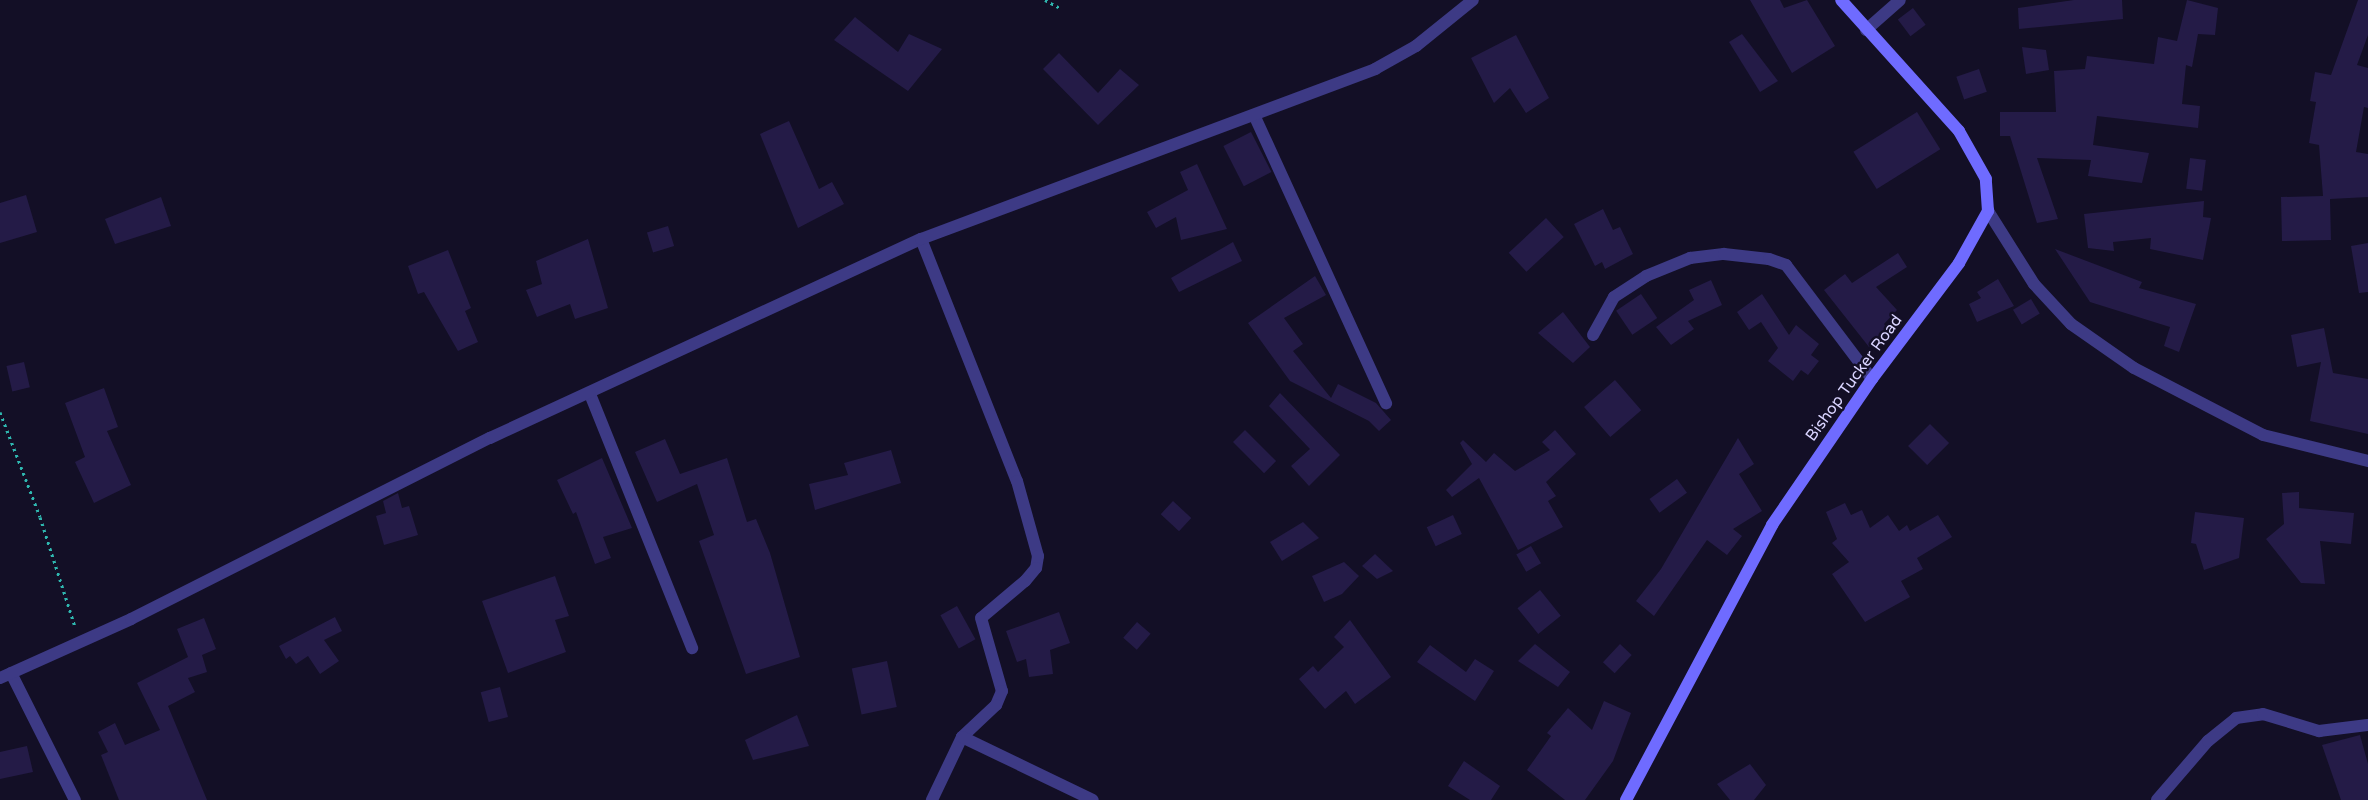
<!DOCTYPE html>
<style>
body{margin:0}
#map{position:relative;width:2368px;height:800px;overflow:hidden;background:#130f26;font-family:"Varela Round",sans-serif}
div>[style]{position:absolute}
.building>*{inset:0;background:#241b47;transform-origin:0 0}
.path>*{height:3px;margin-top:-1.5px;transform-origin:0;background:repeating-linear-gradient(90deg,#2fb8b0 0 2.5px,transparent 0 6.5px)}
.street>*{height:12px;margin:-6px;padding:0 6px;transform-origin:6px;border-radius:6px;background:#3d3a85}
.secondary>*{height:12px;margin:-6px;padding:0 6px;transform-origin:6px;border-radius:6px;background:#6f6bff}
span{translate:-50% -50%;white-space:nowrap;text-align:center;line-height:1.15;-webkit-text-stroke:5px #130f26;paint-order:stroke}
.street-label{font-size:16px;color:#d9d4ff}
</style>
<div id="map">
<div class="building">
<div style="clip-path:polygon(1750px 0,1780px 0,1784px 8px,1807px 0,1835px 46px,1792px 73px)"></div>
<div style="clip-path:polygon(2074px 0,2122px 0,2123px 19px,2019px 29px,2018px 8px)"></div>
<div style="clip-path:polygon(2187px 0,2218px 8px,2215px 35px,2198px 34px,2192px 67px,2186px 65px,2182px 104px,2200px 106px,2198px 128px,2097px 116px,2093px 145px,2149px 153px,2142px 183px,2088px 176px,2091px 160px,2037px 158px,2058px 219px,2037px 223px,2010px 136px,2000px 136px,2000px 112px,2056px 112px,2054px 71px,2085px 69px,2087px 56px,2154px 64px,2158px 37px,2177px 41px)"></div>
<div style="clip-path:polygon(2358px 0,2368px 0,2368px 35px,2357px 65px,2368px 68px,2368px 108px,2364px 107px,2356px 152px,2368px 154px,2368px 197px,2330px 199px,2331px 240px,2282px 241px,2281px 197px,2323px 196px,2319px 145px,2309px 143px,2316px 102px,2310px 101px,2315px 72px,2331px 75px)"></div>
<div style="left:1913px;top:8px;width:21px;height:19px;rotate:53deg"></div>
<div style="clip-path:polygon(855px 17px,898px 52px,909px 34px,942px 49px,908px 91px,834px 40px)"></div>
<div style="clip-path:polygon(1742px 34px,1778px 81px,1760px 92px,1729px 42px)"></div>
<div style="clip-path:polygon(1516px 35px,1549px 98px,1526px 113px,1510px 88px,1494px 103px,1471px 58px)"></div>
<div style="clip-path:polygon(2022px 47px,2046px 50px,2049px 70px,2026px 74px)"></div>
<div style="clip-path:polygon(1059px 53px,1098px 93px,1120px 69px,1139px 85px,1098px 125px,1043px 69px)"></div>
<div style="left:1979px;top:69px;width:24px;height:24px;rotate:71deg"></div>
<div style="left:1917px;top:112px;width:44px;height:75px;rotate:58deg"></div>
<div style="clip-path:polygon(789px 121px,819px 189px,832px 182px,844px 204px,798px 228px,760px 134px)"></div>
<div style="left:1251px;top:132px;width:45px;height:31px;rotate:63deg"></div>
<div style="left:2190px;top:158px;width:16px;height:31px;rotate:7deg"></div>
<div style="clip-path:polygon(1197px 164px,1227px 229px,1181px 240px,1176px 217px,1156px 228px,1147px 212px,1188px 190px,1180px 172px)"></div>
<div style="clip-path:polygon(26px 195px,37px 232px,0 243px,0 203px)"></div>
<div style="clip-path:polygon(161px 197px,171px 226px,115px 244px,105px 219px)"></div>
<div style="clip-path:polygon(2204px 201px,2203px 217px,2211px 218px,2203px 260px,2150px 249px,2151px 238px,2113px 242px,2114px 251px,2088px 248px,2084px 214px)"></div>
<div style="clip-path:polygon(1603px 209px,1613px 230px,1620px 227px,1633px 254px,1605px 269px,1602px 262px,1595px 266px,1574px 224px)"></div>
<div style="left:1546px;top:218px;width:26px;height:51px;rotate:47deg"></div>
<div style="left:668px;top:226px;width:21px;height:22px;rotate:73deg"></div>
<div style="clip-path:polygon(588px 239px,608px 308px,575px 319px,570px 304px,537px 317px,526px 290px,542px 284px,536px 261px)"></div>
<div style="clip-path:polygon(1233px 242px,1242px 261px,1179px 292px,1171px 278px)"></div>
<div style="clip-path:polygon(2368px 243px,2368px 292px,2359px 293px,2351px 246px)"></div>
<div style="clip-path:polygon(2055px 249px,2142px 282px,2139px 288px,2196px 304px,2179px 352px,2164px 346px,2170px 327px,2090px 302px)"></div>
<div style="clip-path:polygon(448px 250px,471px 308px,465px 311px,478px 342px,458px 351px,424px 292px,418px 294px,408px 266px)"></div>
<div style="clip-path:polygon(1898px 253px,1907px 267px,1876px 287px,1897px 310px,1884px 324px,1890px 331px,1869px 347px,1824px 290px,1845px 274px,1852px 283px)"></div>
<div style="clip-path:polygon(1315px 276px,1326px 295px,1284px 318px,1303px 344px,1293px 351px,1331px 398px,1338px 384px,1376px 403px,1391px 420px,1379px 431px,1369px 421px,1290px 381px,1248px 323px)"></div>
<div style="clip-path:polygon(1998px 279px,2014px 306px,1977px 322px,1969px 304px,1981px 298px,1977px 292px)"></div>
<div style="clip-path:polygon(1711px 280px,1722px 305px,1688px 321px,1694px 329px,1671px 345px,1656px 327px,1694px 300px,1689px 290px)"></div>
<div style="left:1641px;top:294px;width:29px;height:30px;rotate:56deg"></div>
<div style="clip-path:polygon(1762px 294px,1789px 335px,1796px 325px,1819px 344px,1811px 355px,1819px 361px,1808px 375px,1801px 370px,1793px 381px,1768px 361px,1778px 348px,1761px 322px,1749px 330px,1737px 312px)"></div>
<div style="left:2031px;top:299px;width:17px;height:21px;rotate:59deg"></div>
<div style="clip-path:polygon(1563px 312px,1590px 347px,1573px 363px,1538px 333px)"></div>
<div style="clip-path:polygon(2324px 328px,2333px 373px,2368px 379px,2368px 434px,2310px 421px,2321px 362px,2297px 367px,2291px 335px)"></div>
<div style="left:24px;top:362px;width:26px;height:18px;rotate:77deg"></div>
<div style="left:1615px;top:380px;width:40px;height:41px;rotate:49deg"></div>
<div style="clip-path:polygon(104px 388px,118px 427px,107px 431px,131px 485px,94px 503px,75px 462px,85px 457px,65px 403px)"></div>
<div style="clip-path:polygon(1280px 393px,1340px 455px,1309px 486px,1291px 466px,1310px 449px,1269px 406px)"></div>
<div style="left:1930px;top:424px;width:27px;height:31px;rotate:45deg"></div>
<div style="left:1245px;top:430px;width:44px;height:17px;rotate:45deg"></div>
<div style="clip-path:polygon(1555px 430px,1576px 454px,1546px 482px,1556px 496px,1548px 501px,1563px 527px,1518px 550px,1479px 478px,1452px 497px,1446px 490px,1472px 464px,1460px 443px,1463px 440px,1486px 462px,1494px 453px,1515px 471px,1550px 450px,1542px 442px)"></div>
<div style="clip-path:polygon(1738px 438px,1754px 464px,1739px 474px,1762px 511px,1733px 529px,1742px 536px,1727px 555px,1707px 540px,1654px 616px,1636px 601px,1661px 569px)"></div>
<div style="clip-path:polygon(665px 439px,680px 474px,727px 458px,747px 522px,756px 519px,770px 553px,800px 657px,746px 674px,699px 541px,714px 535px,697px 484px,657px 502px,635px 452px)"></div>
<div style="clip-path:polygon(891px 450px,901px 483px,815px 510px,809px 484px,848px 475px,844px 463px)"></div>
<div style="clip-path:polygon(602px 458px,632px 528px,603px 537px,611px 558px,595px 564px,576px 512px,573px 514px,557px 480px)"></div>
<div style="left:1677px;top:479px;width:17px;height:34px;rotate:54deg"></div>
<div style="clip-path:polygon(2299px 492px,2299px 508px,2354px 513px,2351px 544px,2320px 541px,2325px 584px,2301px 583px,2266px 539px,2284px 524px,2282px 493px)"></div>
<div style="clip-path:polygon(398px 493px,402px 508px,409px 506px,418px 535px,384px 545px,376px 516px,386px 513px,383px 501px)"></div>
<div style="left:1173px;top:501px;width:25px;height:18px;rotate:43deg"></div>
<div style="clip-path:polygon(1845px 503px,1851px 515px,1862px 510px,1870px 528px,1888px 515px,1899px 531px,1907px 525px,1910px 531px,1938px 515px,1952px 537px,1917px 558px,1923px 569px,1901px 581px,1910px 597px,1865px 622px,1832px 574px,1849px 562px,1832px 543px,1837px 539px,1826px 512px)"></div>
<div style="clip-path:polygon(2195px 512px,2244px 518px,2239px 558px,2204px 570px,2196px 544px,2191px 543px)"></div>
<div style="left:1453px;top:515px;width:21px;height:29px;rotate:65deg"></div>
<div style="clip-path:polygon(1303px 522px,1319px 538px,1282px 561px,1270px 542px)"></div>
<div style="left:1531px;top:546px;width:20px;height:17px;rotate:60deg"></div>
<div style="clip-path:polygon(1375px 554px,1393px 571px,1377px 579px,1362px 566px)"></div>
<div style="clip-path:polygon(1344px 562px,1359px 576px,1342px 594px,1324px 602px,1312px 576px)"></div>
<div style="clip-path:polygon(555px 576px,569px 616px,555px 620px,566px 652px,508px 673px,482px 601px)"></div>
<div style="left:1540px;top:590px;width:33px;height:29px;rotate:51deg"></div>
<div style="left:957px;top:606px;width:38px;height:19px;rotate:61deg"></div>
<div style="clip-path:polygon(1059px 612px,1070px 643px,1050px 650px,1053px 674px,1029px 677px,1026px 659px,1017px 662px,1006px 631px)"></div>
<div style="clip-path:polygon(335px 617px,342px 631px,324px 640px,339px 661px,320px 674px,308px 656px,296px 664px,290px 656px,286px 659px,279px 646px)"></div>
<div style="clip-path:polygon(204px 618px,216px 649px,202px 655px,207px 672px,188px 678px,195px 692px,168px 706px,207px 800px,119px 800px,101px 755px,108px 752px,98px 732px,115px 723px,125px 745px,160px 730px,137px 683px,188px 657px,177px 629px)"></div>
<div style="clip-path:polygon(1350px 620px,1391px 677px,1355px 704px,1346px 691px,1325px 709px,1299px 679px,1313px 666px,1318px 672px,1344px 647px,1334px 637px)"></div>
<div style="left:1137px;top:622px;width:18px;height:21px;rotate:41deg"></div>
<div style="clip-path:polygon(1535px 644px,1570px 672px,1558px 687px,1518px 661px)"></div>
<div style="left:1620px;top:644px;width:16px;height:25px;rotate:43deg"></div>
<div style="clip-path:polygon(1430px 645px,1466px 672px,1475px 659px,1494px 671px,1475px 701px,1417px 662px)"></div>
<div style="left:887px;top:661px;width:47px;height:36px;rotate:78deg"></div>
<div style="left:500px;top:687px;width:31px;height:20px;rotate:75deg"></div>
<div style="clip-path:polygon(1604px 701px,1631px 713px,1613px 761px,1585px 800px,1565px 800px,1527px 770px,1551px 736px,1547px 733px,1568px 708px,1592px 730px)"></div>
<div style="clip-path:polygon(797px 715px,809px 746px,753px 760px,745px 740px)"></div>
<div style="clip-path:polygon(2360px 735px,2368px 764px,2368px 800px,2341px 800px,2322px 745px)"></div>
<div style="clip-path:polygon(27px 746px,33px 772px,0 779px,0 752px)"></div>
<div style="clip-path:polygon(1464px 761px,1500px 786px,1491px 800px,1470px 800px,1448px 786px)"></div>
<div style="clip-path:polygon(1750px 764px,1766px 785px,1754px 800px,1730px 800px,1717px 784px)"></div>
</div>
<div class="path">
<div style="left:1045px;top:0;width:17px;rotate:28deg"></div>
<div style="left:0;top:412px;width:112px;rotate:69.1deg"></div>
<div style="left:40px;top:517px;width:115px;rotate:72.3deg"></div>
</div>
<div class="street">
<div style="left:1866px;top:30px;width:45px;rotate:-41.4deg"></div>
<div style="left:1255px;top:117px;width:315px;rotate:65.4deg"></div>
<div style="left:1988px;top:211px;width:86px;rotate:57.8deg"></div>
<div style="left:2034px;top:284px;width:54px;rotate:47.2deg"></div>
<div style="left:2071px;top:324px;width:77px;rotate:34.9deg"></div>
<div style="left:2134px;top:368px;width:145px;rotate:27.4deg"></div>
<div style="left:2263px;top:435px;width:108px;rotate:13.9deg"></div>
<div style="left:921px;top:239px;width:260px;rotate:68.4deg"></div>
<div style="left:1017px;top:481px;width:78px;rotate:74.4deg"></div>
<div style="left:1038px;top:556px;width:12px;rotate:99deg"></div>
<div style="left:1036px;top:568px;width:17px;rotate:130deg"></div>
<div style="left:1025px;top:581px;width:57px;rotate:139.9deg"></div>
<div style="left:981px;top:618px;width:76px;rotate:74deg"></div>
<div style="left:1002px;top:691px;width:15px;rotate:113deg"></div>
<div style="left:996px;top:705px;width:47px;rotate:136.7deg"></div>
<div style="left:962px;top:737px;width:70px;rotate:115.5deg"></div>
<div style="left:1593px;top:335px;width:43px;rotate:-61.1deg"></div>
<div style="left:1614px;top:297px;width:38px;rotate:-33deg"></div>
<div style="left:1646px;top:276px;width:48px;rotate:-22.2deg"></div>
<div style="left:1690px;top:258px;width:34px;rotate:-7deg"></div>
<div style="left:1724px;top:254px;width:45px;rotate:6.3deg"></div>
<div style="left:1769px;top:259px;width:18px;rotate:19deg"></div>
<div style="left:1786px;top:265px;width:143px;rotate:53deg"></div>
<div style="left:590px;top:394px;width:274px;rotate:68.1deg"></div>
<div style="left:11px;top:673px;width:142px;rotate:63.3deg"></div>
<div style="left:0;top:678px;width:144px;rotate:-24.2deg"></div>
<div style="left:131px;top:619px;width:402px;rotate:-26.8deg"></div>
<div style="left:490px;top:438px;width:475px;rotate:-24.8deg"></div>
<div style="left:921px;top:239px;width:485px;rotate:-20.5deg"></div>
<div style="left:1375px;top:69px;width:47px;rotate:-29.3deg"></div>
<div style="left:1416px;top:46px;width:73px;rotate:-38.9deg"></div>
<div style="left:962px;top:737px;width:145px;rotate:25.7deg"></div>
<div style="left:2157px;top:800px;width:78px;rotate:-49.2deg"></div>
<div style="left:2208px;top:741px;width:36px;rotate:-39deg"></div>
<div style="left:2236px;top:718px;width:27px;rotate:-8deg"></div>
<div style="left:2263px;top:714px;width:59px;rotate:16.9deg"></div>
<div style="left:2319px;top:731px;width:49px;rotate:-7deg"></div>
</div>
<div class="secondary">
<div style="left:1626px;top:800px;width:311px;rotate:-62deg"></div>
<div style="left:1772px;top:525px;width:177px;rotate:-55.6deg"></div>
<div style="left:1872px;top:379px;width:145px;rotate:-53.1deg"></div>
<div style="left:1959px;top:263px;width:60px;rotate:-60.9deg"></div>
<div style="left:1988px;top:211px;width:32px;rotate:-94deg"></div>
<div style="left:1986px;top:179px;width:55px;rotate:-119.4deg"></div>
<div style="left:1959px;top:131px;width:176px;rotate:-132deg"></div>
</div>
<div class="street-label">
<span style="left:1854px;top:378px;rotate:-54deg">Bishop Tucker Road</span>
</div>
</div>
